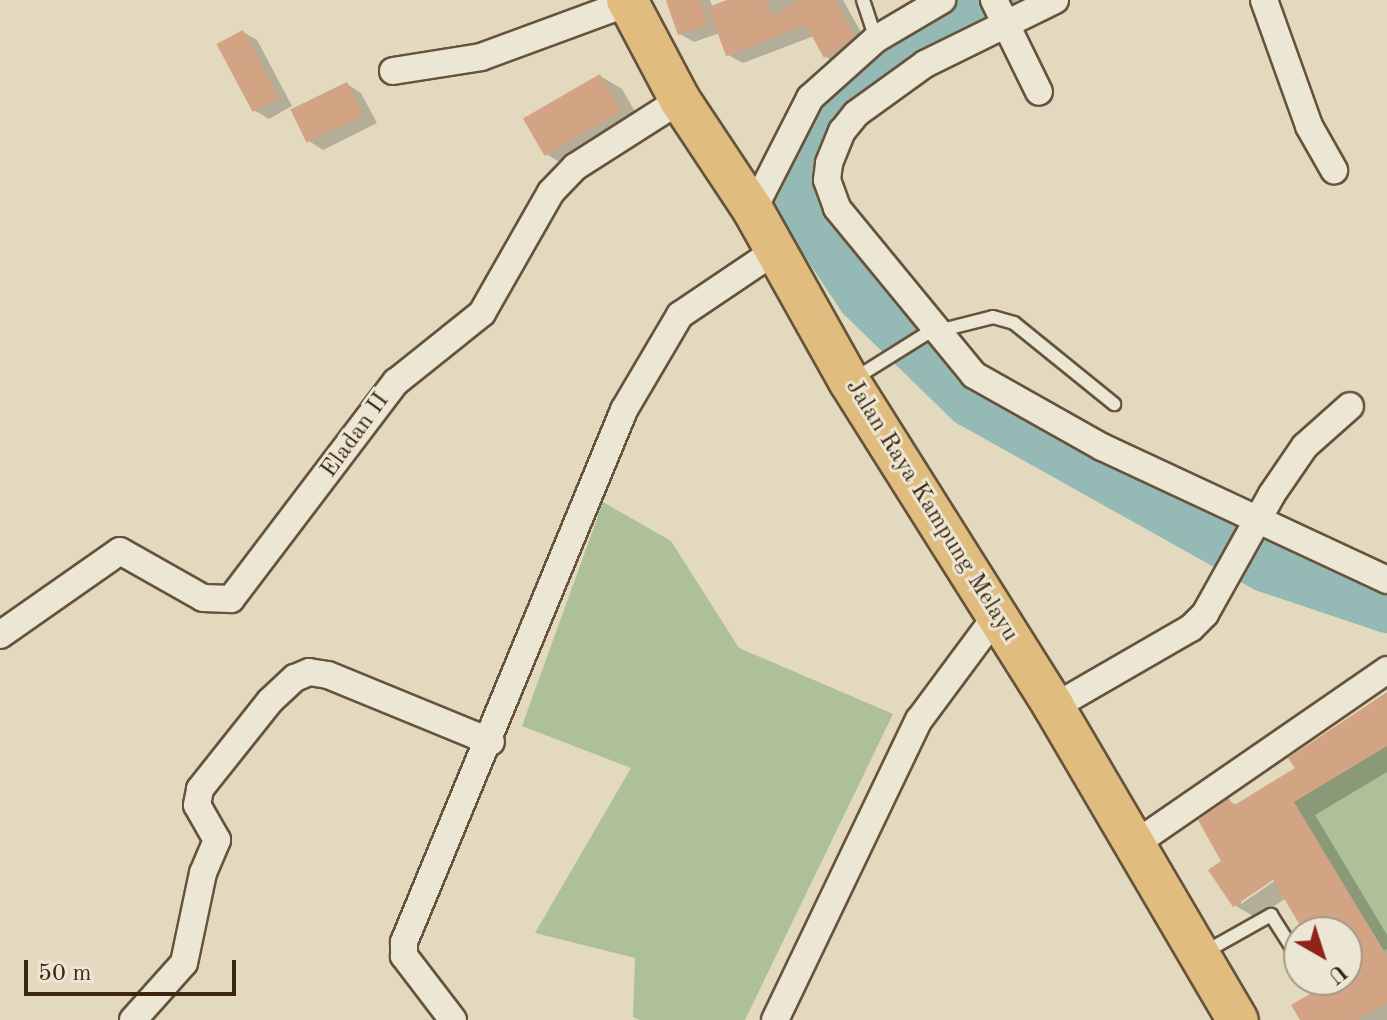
<!DOCTYPE html>
<style>
body{margin:0}
#map{position:relative;width:1387px;height:1020px;overflow:hidden;background:#e2d9be;font-family:"Old Standard TT",serif}
div>[style]{position:absolute}
.green>*{inset:0;background:#adc097}
.shadow>*{inset:0;background:#0003}
.river>*{height:50px;margin:-25px;padding:0 25px;transform-origin:25px;border-radius:25px;background:#95bab5}
.building>*{inset:0;background:#d3a483;transform-origin:0 0}
.roads{filter:drop-shadow(2px 0 #66533b) drop-shadow(-2px 0 #66533b) drop-shadow(0 2px #66533b) drop-shadow(0 -2px #66533b)}
.service>*{height:12px;margin:-6px;padding:0 6px;transform-origin:6px;border-radius:6px;background:#ece6d5}
.minor>*{height:26px;margin:-13px;padding:0 13px;transform-origin:13px;border-radius:13px;background:#ece6d5}
.primary>*{height:40px;margin:-20px;padding:0 20px;transform-origin:20px;border-radius:20px;background:#e1bc7f}
span{translate:-50% -50%;white-space:nowrap;text-align:center;line-height:1.15;-webkit-text-stroke:6px #ece6d5;paint-order:stroke}
.street-label{font-size:24px;color:#3d260f}
.north{position:absolute;left:1283px;top:916px;width:80px;height:80px;box-sizing:border-box;background:#ece6d5;border:2px solid #a69986;border-radius:50%;rotate:141deg;font-size:22px;font-weight:700;line-height:32px;text-align:center;color:#3d260f}
.north::after{content:'';display:block;margin:auto;width:28px;height:36px;background:#8f2418;clip-path:polygon(50% 0,100% 100%,50% 72%,0 100%)}
.scale{position:absolute;left:24px;top:960px;width:212px;height:36px;box-sizing:border-box;border:4px solid #3d260f;border-top:0;padding-left:10px;font-size:24px;line-height:28px;white-space:nowrap;color:#3d260f;-webkit-text-stroke:6px #ece6d5;paint-order:stroke}
</style>
<div id="map">
<div class="green">
<div style="clip-path:polygon(603px 502px,671px 541px,739px 648px,893px 714px,745px 1020px,640px 1020px,633px 1017px,635px 958px,535px 933px,631px 768px,522px 726px)"></div>
<div style="clip-path:polygon(1387px 746px,1387px 949px,1384px 951px,1293px 801px)"></div>
</div>
<div class="shadow">
<div style="clip-path:polygon(668px 0,710px 0,713px 8px,732px 0,843px 0,868px 45px,840px 65px,826px 57px,814px 36px,743px 63px,728px 55px,720px 33px,694px 42px,680px 34px)"></div>
<div style="clip-path:polygon(243px 32px,257px 40px,292px 106px,269px 119px,254px 110px)"></div>
<div style="clip-path:polygon(600px 76px,622px 89px,642px 124px,568px 167px,546px 154px)"></div>
<div style="clip-path:polygon(347px 84px,361px 93px,377px 123px,323px 150px,309px 141px)"></div>
<div style="clip-path:polygon(evenodd,1387px 696px,1387px 772px,1315px 815px,1387px 935px,1387px 1020px,1302px 1020px,1336px 980px,1347px 980px,1347px 932px,1307px 932px,1286px 898px,1257px 918px,1234px 905px,1224px 861px,1229px 801px,1237px 805px,1297px 769px,1387px 696px,1280px 872px,1282px 876px,1241px 904px,1241px 899px,1280px 872px)"></div>
</div>
<div class="river">
<div style="left:992px;top:0;width:80px;rotate:157.3deg"></div>
<div style="left:918px;top:31px;width:156px;rotate:136deg"></div>
<div style="left:806px;top:139px;width:57px;rotate:103.3deg"></div>
<div style="left:793px;top:194px;width:124px;rotate:56.2deg"></div>
<div style="left:862px;top:297px;width:151px;rotate:44.2deg"></div>
<div style="left:970px;top:402px;width:338px;rotate:29.2deg"></div>
<div style="left:1265px;top:567px;width:129px;rotate:18.6deg"></div>
</div>
<div class="building">
<div style="clip-path:polygon(666px 0,700px 0,708px 24px,678px 35px)"></div>
<div style="clip-path:polygon(727px 0,765px 0,772px 16px,800px 0,835px 0,855px 37px,824px 58px,806px 25px,726px 56px,708px 7px)"></div>
<div style="left:243px;top:30px;width:77px;height:30px;rotate:62deg"></div>
<div style="left:600px;top:74px;width:43px;height:89px;rotate:60deg"></div>
<div style="left:347px;top:82px;width:37px;height:63px;rotate:64deg"></div>
<div style="clip-path:polygon(1387px 692px,1387px 746px,1294px 802px,1387px 957px,1387px 1002px,1357px 1020px,1300px 1020px,1291px 1005px,1334px 980px,1347px 980px,1347px 932px,1304px 932px,1273px 880px,1233px 907px,1208px 870px,1221px 861px,1198px 820px,1229px 798px,1233px 806px,1295px 768px,1288px 758px)"></div>
</div>
<div class="roads">
<div class="service">
<div style="left:863px;top:0;width:41px;rotate:71.6deg"></div>
<div style="left:854px;top:379px;width:85px;rotate:-32deg"></div>
<div style="left:926px;top:334px;width:69px;rotate:-14.2deg"></div>
<div style="left:993px;top:317px;width:22px;rotate:16deg"></div>
<div style="left:1014px;top:323px;width:129px;rotate:39deg"></div>
<div style="left:1205px;top:952px;width:76px;rotate:-29.3deg"></div>
<div style="left:1271px;top:915px;width:52px;rotate:57.5deg"></div>
</div>
<div class="minor">
<div style="left:994px;top:0;width:102px;rotate:63.9deg"></div>
<div style="left:1055px;top:0;width:145px;rotate:153.8deg"></div>
<div style="left:925px;top:64px;width:85px;rotate:144.1deg"></div>
<div style="left:856px;top:114px;width:22px;rotate:129deg"></div>
<div style="left:842px;top:131px;width:35px;rotate:112deg"></div>
<div style="left:829px;top:164px;width:16px;rotate:97deg"></div>
<div style="left:827px;top:180px;width:30px;rotate:70deg"></div>
<div style="left:837px;top:208px;width:216px;rotate:50.6deg"></div>
<div style="left:974px;top:375px;width:147px;rotate:29.4deg"></div>
<div style="left:1102px;top:447px;width:315px;rotate:25deg"></div>
<div style="left:1264px;top:0;width:134px;rotate:70.3deg"></div>
<div style="left:1309px;top:126px;width:51px;rotate:60.4deg"></div>
<div style="left:393px;top:71px;width:89px;rotate:-9deg"></div>
<div style="left:481px;top:57px;width:157px;rotate:-20.2deg"></div>
<div style="left:753px;top:210px;width:126px;rotate:-63deg"></div>
<div style="left:810px;top:98px;width:89px;rotate:-41.8deg"></div>
<div style="left:876px;top:39px;width:77px;rotate:-30.6deg"></div>
<div style="left:0;top:635px;width:146px;rotate:-35deg"></div>
<div style="left:120px;top:551px;width:95px;rotate:29.5deg"></div>
<div style="left:203px;top:598px;width:28px;rotate:2deg"></div>
<div style="left:231px;top:599px;width:273px;rotate:-52.8deg"></div>
<div style="left:396px;top:382px;width:110px;rotate:-38.7deg"></div>
<div style="left:482px;top:313px;width:139px;rotate:-60.3deg"></div>
<div style="left:551px;top:192px;width:35px;rotate:-46deg"></div>
<div style="left:575px;top:167px;width:125px;rotate:-32.5deg"></div>
<div style="left:1054px;top:707px;width:158px;rotate:-30deg"></div>
<div style="left:1191px;top:628px;width:20px;rotate:-45deg"></div>
<div style="left:1205px;top:614px;width:137px;rotate:-60.8deg"></div>
<div style="left:1272px;top:494px;width:58px;rotate:-55.5deg"></div>
<div style="left:1305px;top:446px;width:60px;rotate:-41.6deg"></div>
<div style="left:1132px;top:846px;width:310px;rotate:-34.6deg"></div>
<div style="left:133px;top:1020px;width:76px;rotate:-48.2deg"></div>
<div style="left:184px;top:963px;width:92px;rotate:-78.1deg"></div>
<div style="left:203px;top:873px;width:36px;rotate:-67deg"></div>
<div style="left:217px;top:840px;width:40px;rotate:-119.7deg"></div>
<div style="left:197px;top:805px;width:16px;rotate:-79deg"></div>
<div style="left:200px;top:789px;width:112px;rotate:-51.5deg"></div>
<div style="left:270px;top:701px;width:34px;rotate:-43deg"></div>
<div style="left:295px;top:678px;width:15px;rotate:-23deg"></div>
<div style="left:309px;top:672px;width:19px;rotate:9deg"></div>
<div style="left:328px;top:675px;width:176px;rotate:22.3deg"></div>
<div style="left:453px;top:1020px;width:81px;rotate:-127.4deg"></div>
<div style="left:404px;top:956px;width:14px;rotate:-90deg"></div>
<div style="left:404px;top:942px;width:576px;rotate:-67.53deg"></div>
<div style="left:624px;top:410px;width:110px;rotate:-59.5deg"></div>
<div style="left:680px;top:315px;width:115px;rotate:-34deg"></div>
<div style="left:775px;top:1020px;width:333px;rotate:-64.4deg"></div>
<div style="left:919px;top:720px;width:131px;rotate:-53.4deg"></div>
</div>
<div class="primary">
<div style="left:627px;top:0;width:113px;rotate:62.1deg"></div>
<div style="left:680px;top:100px;width:132px;rotate:56.4deg"></div>
<div style="left:753px;top:210px;width:196px;rotate:60.7deg"></div>
<div style="left:849px;top:381px;width:385px;rotate:57.8deg"></div>
<div style="left:1054px;top:707px;width:363px;rotate:59.6deg"></div>
</div>
</div>
<div class="street-label">
<span style="left:356px;top:436px;rotate:-54deg">Eladan II</span>
<span style="left:931px;top:511px;rotate:58deg">Jalan Raya Kampung Melayu</span>
</div>
<div class="north">U</div>
<div class="scale">50 m</div>
</div>
